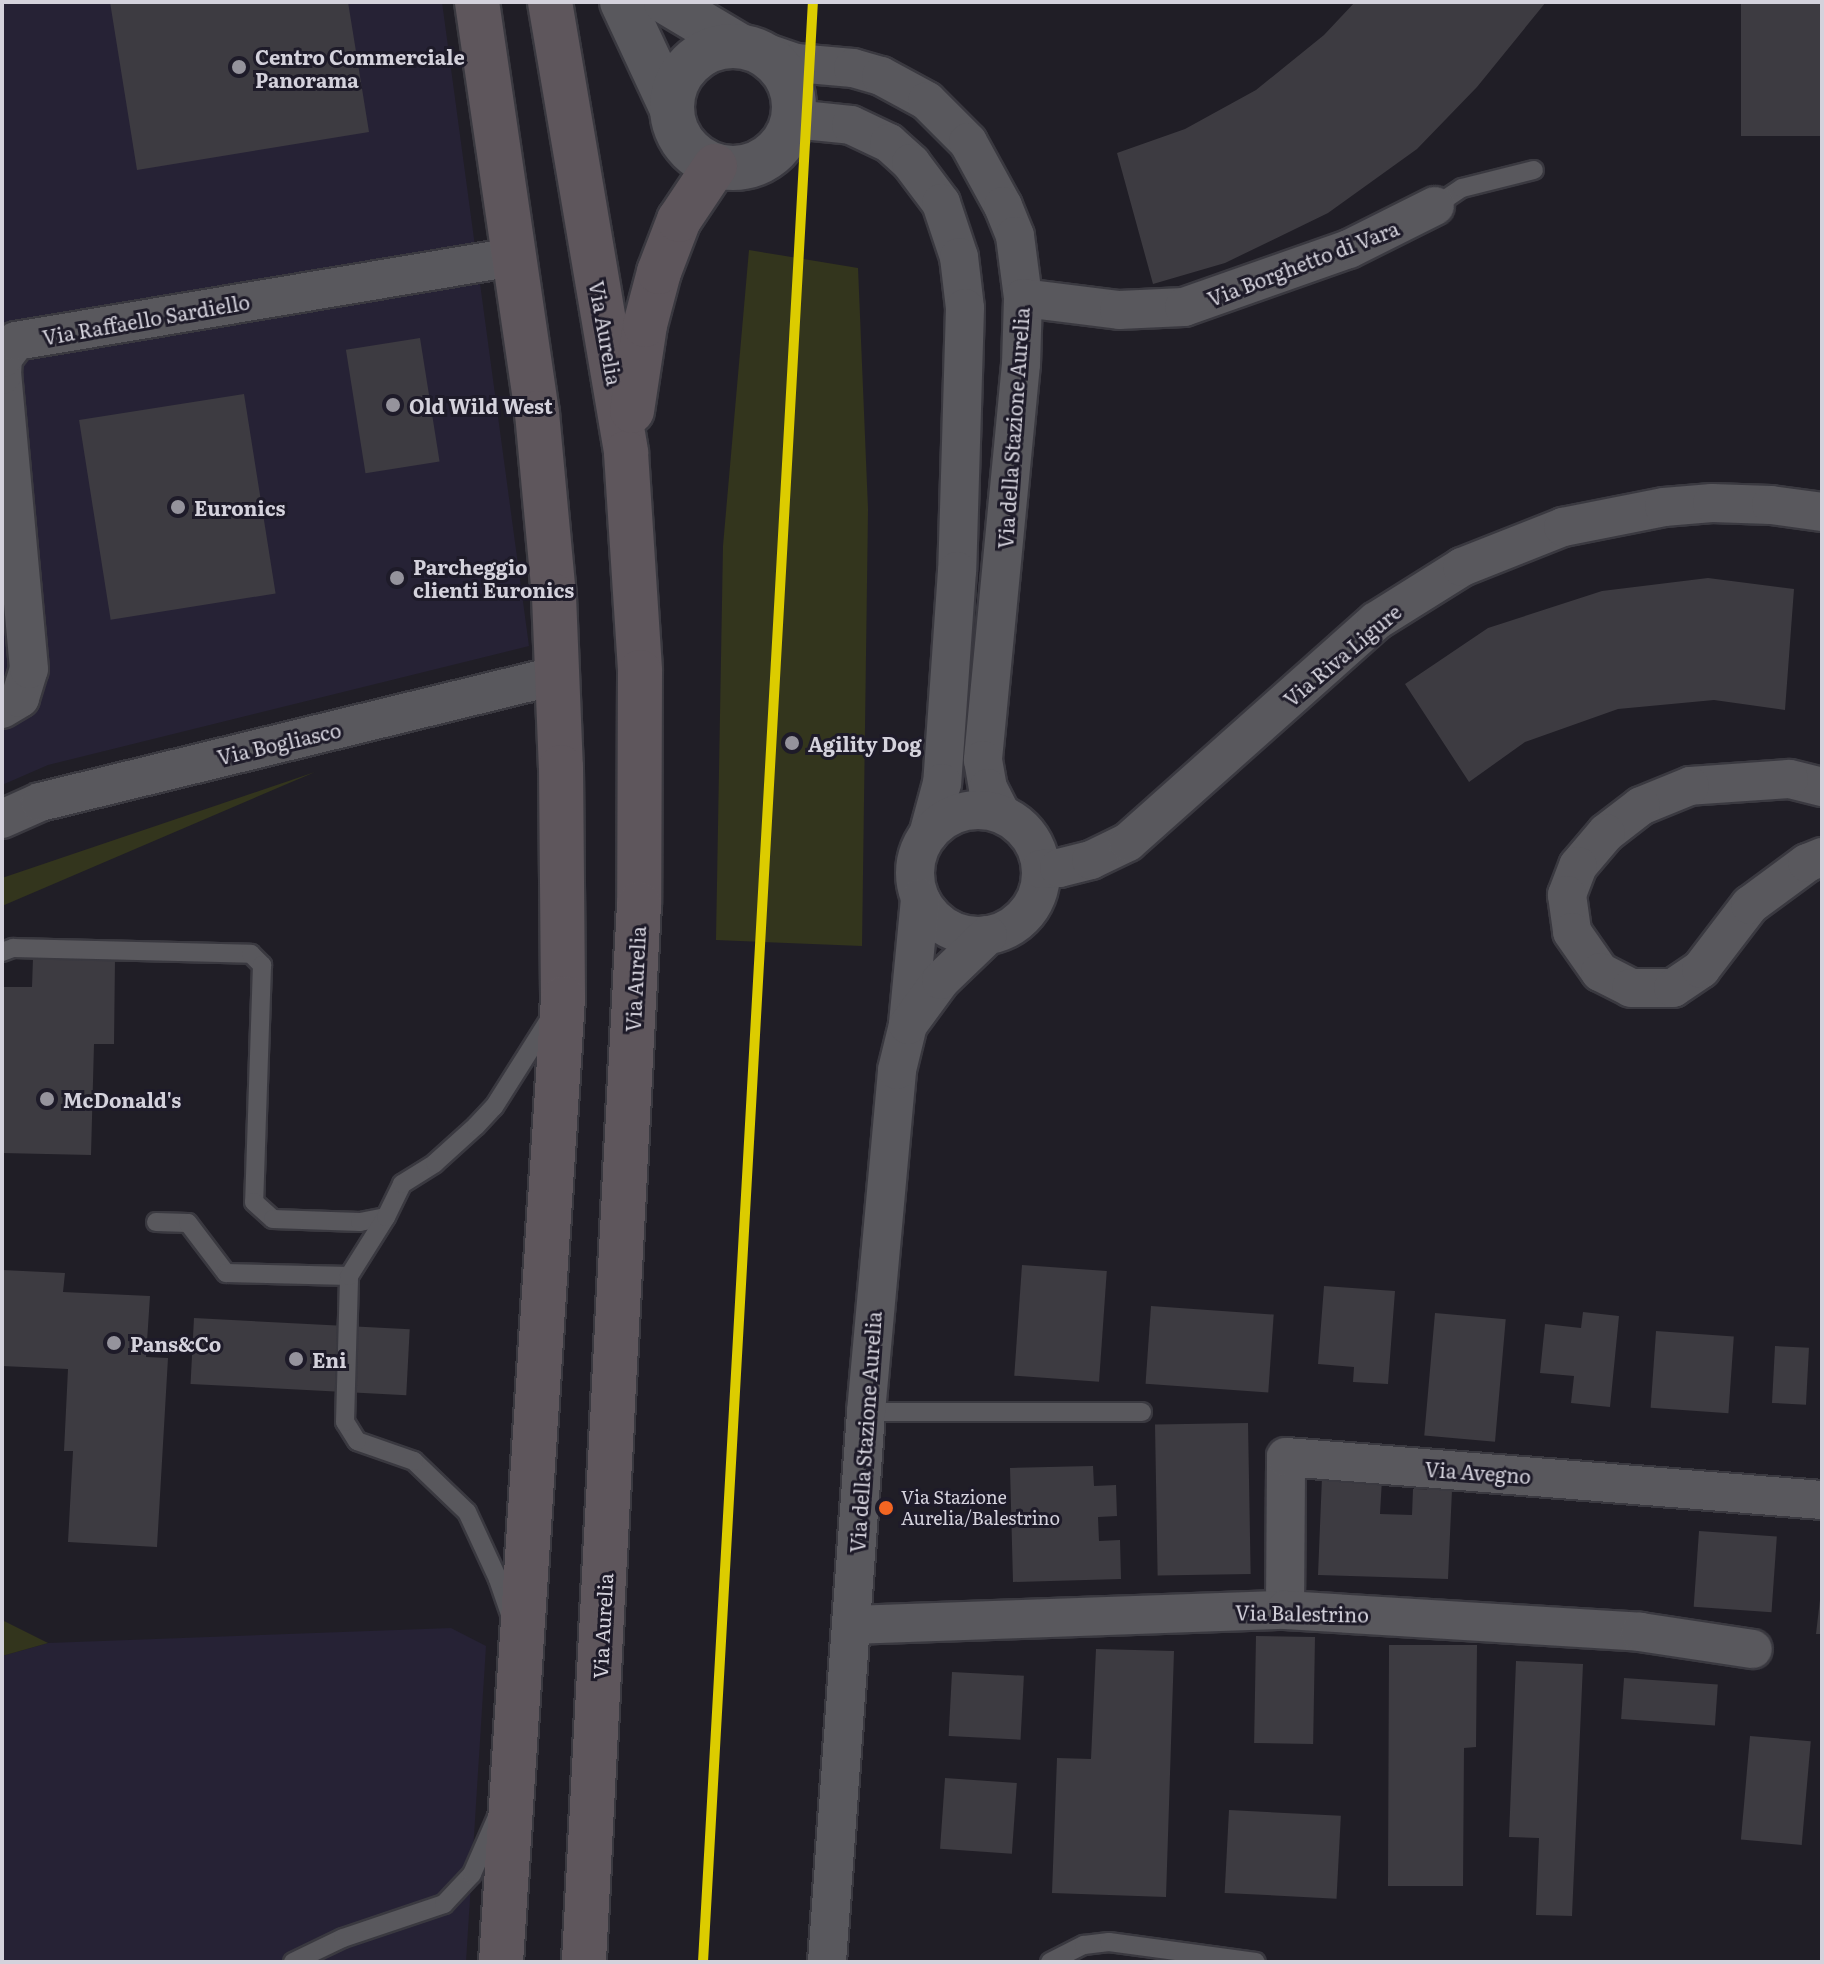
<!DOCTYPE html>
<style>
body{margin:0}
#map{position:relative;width:1824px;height:1964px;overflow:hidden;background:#201e26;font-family:Literata,serif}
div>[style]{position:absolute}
.built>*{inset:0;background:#262235}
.green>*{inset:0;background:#33351d}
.building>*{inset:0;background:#3d3b41;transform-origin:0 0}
.roads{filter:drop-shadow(2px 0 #3a3940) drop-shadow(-2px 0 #3a3940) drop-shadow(0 2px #3a3940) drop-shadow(0 -2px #3a3940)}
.service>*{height:18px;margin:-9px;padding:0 9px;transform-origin:9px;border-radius:9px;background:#59585d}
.minor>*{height:38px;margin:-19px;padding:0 19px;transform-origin:19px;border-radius:19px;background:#59585d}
.minor>.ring{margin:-19px;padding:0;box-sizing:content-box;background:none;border:38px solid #59585d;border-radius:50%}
.tertiary>*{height:44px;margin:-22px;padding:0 22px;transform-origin:22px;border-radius:22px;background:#59585d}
.tertiary>.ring{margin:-22px;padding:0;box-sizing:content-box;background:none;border:44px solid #59585d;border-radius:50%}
.trunk>*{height:44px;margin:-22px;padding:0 22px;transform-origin:22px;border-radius:22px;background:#5e565c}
.rail-1>*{height:10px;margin:-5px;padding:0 5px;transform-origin:5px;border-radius:5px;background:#dccc00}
.dots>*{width:22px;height:22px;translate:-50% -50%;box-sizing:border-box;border:4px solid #1e1b29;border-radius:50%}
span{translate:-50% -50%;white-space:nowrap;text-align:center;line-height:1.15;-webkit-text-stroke:6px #1e1b29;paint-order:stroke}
.bus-label{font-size:18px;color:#d4d2dc}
.left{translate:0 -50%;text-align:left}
.poi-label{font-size:20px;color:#d4d2dc;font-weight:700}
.street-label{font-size:20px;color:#d4d2dc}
.frame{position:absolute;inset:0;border:4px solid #d4d2dc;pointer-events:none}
</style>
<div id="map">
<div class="built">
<div style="clip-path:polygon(2px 2px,442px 2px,529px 646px,48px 765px,2px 785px)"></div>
<div style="clip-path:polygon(451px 1628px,486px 1646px,466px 1962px,2px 1962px,2px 1656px,48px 1643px)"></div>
</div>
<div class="green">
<div style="clip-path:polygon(749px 250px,858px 268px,868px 509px,862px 946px,716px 940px,723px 546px)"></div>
<div style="clip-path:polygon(315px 772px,2px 906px,2px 878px)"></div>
<div style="clip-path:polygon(2px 1620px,48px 1643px,2px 1656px)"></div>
</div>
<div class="building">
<div style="clip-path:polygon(110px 2px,348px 2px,369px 132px,137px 170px)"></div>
<div style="clip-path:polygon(1355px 2px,1546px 2px,1477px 87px,1417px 149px,1328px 213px,1225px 263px,1153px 284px,1117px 153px,1185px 129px,1256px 90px,1324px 35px)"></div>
<div style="left:1741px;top:2px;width:81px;height:134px"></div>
<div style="left:420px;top:338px;width:125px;height:75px;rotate:81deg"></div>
<div style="left:244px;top:394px;width:202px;height:167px;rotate:81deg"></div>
<div style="clip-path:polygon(1708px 578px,1794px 589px,1785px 710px,1714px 700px,1618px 709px,1525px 742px,1469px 782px,1405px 684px,1488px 628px,1602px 591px)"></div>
<div style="clip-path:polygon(33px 958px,115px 959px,114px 1044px,94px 1044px,91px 1155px,2px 1153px,2px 987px,32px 987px)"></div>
<div style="left:1022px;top:1265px;width:85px;height:111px;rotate:4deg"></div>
<div style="clip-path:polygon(2px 1270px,65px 1273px,63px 1292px,150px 1296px,146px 1357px,168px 1358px,157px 1547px,68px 1542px,73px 1451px,64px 1451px,68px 1369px,2px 1366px)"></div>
<div style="clip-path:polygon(1324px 1286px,1395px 1291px,1388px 1384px,1353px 1382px,1354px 1367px,1318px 1364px)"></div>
<div style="left:1151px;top:1306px;width:123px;height:78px;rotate:4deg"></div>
<div style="clip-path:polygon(1583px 1312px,1619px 1316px,1610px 1407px,1571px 1403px,1574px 1376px,1540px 1373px,1545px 1324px,1581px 1328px)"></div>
<div style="left:1435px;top:1313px;width:71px;height:123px;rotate:5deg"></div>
<div style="left:194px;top:1318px;width:216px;height:66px;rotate:3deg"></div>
<div style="left:1656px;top:1331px;width:78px;height:77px;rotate:4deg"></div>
<div style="left:1775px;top:1346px;width:34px;height:57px;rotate:3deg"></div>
<div style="left:1248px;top:1423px;width:151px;height:93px;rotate:89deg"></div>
<div style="clip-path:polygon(1093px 1466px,1094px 1486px,1116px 1485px,1117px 1516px,1098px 1517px,1099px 1541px,1120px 1540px,1121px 1579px,1013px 1582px,1010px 1468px)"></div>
<div style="clip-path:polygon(1322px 1477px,1382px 1479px,1380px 1514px,1412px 1515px,1413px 1489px,1452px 1490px,1448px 1579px,1318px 1575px)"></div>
<div style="left:1699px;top:1531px;width:78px;height:76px;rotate:4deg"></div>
<div style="clip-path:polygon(1820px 1600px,1822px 1600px,1822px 1634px,1816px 1634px)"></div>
<div style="left:1256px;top:1636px;width:59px;height:107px;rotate:1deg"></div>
<div style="clip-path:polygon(1389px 1645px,1477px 1645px,1476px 1747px,1464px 1748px,1463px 1886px,1388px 1886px)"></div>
<div style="clip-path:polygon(1096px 1649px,1174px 1651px,1166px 1897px,1052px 1893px,1057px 1758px,1091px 1759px)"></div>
<div style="clip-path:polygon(1516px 1661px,1583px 1664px,1572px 1916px,1536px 1915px,1539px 1838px,1509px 1837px)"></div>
<div style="left:952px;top:1672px;width:72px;height:64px;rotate:3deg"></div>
<div style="left:1624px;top:1678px;width:94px;height:41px;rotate:4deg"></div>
<div style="left:1750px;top:1736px;width:61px;height:104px;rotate:5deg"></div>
<div style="left:945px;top:1778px;width:72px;height:71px;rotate:4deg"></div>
<div style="left:1229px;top:1810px;width:112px;height:83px;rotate:3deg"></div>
</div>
<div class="roads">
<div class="service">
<div style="left:1435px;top:206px;width:32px;rotate:-34deg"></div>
<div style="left:1462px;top:188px;width:74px;rotate:-14deg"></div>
<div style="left:2px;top:952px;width:12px;rotate:-20deg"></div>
<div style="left:13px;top:948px;width:238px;rotate:1.4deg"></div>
<div style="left:251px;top:954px;width:16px;rotate:45deg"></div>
<div style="left:262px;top:965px;width:237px;rotate:91.9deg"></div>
<div style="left:254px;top:1202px;width:25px;rotate:42deg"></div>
<div style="left:273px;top:1219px;width:87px;rotate:2deg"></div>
<div style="left:360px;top:1222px;width:26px;rotate:-11deg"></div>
<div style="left:156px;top:1222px;width:32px;rotate:2deg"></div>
<div style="left:188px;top:1223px;width:63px;rotate:52.8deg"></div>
<div style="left:226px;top:1273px;width:123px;rotate:1.4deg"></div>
<div style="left:866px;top:1412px;width:276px"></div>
<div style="left:510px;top:1614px;width:37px;rotate:-109deg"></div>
<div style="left:498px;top:1579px;width:74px;rotate:-114.8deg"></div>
<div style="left:467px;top:1512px;width:74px;rotate:-136.1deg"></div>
<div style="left:414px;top:1461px;width:60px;rotate:-160.7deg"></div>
<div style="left:357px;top:1441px;width:22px;rotate:-122deg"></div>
<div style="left:345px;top:1422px;width:146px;rotate:-88.4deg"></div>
<div style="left:349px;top:1276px;width:70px;rotate:-57.9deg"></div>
<div style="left:386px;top:1217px;width:37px;rotate:-64deg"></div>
<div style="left:402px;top:1184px;width:39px;rotate:-32deg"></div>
<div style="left:435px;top:1163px;width:55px;rotate:-42.1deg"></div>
<div style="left:476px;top:1126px;width:26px;rotate:-47deg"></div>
<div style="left:494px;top:1107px;width:107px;rotate:-57.7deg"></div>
<div style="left:293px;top:1962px;width:55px;rotate:-25.6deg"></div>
<div style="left:343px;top:1938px;width:107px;rotate:-18.6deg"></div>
<div style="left:444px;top:1904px;width:41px;rotate:-47deg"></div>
<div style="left:472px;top:1874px;width:60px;rotate:-66.4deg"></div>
<div style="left:1050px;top:1962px;width:38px;rotate:-27deg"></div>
<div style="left:1084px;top:1945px;width:25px;rotate:-7deg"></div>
<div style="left:1109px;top:1942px;width:148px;rotate:7.7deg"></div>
</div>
<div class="minor">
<div style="left:758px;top:50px;width:40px;rotate:18.9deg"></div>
<div style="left:796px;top:63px;width:57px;rotate:5deg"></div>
<div style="left:853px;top:68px;width:29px;rotate:16deg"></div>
<div style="left:881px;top:76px;width:52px;rotate:28.5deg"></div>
<div style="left:927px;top:101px;width:58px;rotate:45deg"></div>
<div style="left:968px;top:142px;width:73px;rotate:61.3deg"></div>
<div style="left:1003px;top:206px;width:32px;rotate:68deg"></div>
<div style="left:1015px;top:236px;width:63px;rotate:82.6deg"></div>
<div style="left:1023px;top:298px;width:66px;rotate:91.7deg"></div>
<div style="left:1021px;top:364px;width:398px;rotate:95.5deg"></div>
<div style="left:983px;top:760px;width:28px;rotate:80deg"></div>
<div style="left:988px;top:788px;width:28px;rotate:63deg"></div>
<div style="left:793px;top:119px;width:58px;rotate:5.9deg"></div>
<div style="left:851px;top:125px;width:42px;rotate:25.3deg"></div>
<div style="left:889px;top:143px;width:30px;rotate:42deg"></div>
<div style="left:911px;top:163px;width:50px;rotate:53.1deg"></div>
<div style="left:941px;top:203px;width:57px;rotate:71.6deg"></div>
<div style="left:959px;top:257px;width:51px;rotate:83.3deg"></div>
<div style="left:965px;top:308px;width:263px;rotate:91.7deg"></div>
<div style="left:957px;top:571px;width:213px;rotate:94deg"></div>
<div style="left:942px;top:783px;width:54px;rotate:105.1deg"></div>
<div style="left:1023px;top:298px;width:97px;rotate:7.1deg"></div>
<div style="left:1119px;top:310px;width:65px;rotate:-2.6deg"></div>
<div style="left:1184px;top:307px;width:175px;rotate:-19.4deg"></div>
<div style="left:1349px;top:249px;width:96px;rotate:-26.6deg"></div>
<div style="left:2px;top:709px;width:21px;rotate:-31deg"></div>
<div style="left:20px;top:698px;width:30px;rotate:-73deg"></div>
<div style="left:29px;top:669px;width:295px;rotate:-95.2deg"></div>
<div style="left:2px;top:375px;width:17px;rotate:-87deg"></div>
<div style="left:3px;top:358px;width:21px;rotate:-53deg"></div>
<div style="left:16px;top:341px;width:504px;rotate:-9.59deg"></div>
<div style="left:1822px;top:787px;width:34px;rotate:-166deg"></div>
<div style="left:1789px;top:779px;width:99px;rotate:176deg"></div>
<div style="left:1690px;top:786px;width:53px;rotate:157.8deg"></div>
<div style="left:1641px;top:806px;width:44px;rotate:142.4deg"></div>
<div style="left:1606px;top:833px;width:43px;rotate:130.3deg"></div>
<div style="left:1578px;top:866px;width:31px;rotate:111deg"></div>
<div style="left:1567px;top:895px;width:37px;rotate:82deg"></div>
<div style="left:1572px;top:932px;width:49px;rotate:55deg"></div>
<div style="left:1600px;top:972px;width:35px;rotate:27deg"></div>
<div style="left:1631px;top:988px;width:42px"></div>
<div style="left:1673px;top:988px;width:34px;rotate:-34deg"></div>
<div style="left:1701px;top:969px;width:81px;rotate:-52.6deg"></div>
<div style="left:1750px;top:905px;width:71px;rotate:-36.4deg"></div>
<div style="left:1807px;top:863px;width:16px;rotate:-22deg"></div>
<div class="ring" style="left:915px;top:810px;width:88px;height:88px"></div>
<div style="left:2px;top:819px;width:42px;rotate:-24.1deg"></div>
<div style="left:40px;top:802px;width:534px;rotate:-13.75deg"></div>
<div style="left:1041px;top:869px;width:18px;rotate:-3deg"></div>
<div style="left:1059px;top:868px;width:33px;rotate:-14deg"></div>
<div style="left:1091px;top:860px;width:41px;rotate:-25.9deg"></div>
<div style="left:1128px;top:842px;width:332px;rotate:-41.7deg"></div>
<div style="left:1376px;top:621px;width:102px;rotate:-32.1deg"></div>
<div style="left:1462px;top:567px;width:109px;rotate:-21.6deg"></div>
<div style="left:1563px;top:527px;width:103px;rotate:-11.2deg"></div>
<div style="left:1664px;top:507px;width:48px;rotate:-4.8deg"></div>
<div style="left:1712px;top:503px;width:59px;rotate:1.9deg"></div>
<div style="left:1771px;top:505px;width:51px;rotate:7.8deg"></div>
<div style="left:908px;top:1024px;width:126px;rotate:-84.5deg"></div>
<div style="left:1285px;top:1610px;width:153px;rotate:-89.6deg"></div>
<div style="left:1286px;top:1457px;width:538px;rotate:4.59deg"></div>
<div style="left:851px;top:1625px;width:434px;rotate:-2deg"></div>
<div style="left:1285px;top:1610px;width:356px;rotate:3.5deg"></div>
<div style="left:1640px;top:1632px;width:114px;rotate:8.6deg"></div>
<div style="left:827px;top:1962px;width:551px;rotate:-85.94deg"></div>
<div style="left:866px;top:1412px;width:343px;rotate:-84.8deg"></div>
<div style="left:897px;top:1070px;width:46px;rotate:-76.3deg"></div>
<div style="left:908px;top:1025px;width:56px;rotate:-53.7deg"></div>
<div style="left:941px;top:980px;width:65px;rotate:-43.8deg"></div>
</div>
<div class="tertiary">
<div style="left:622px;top:2px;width:116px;rotate:65deg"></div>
<div style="left:666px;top:2px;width:84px;rotate:30.8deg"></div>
<div class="ring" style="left:672px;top:46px;width:78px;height:78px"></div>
</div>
<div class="trunk">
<div style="left:477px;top:2px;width:415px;rotate:81.7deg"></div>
<div style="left:537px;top:413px;width:184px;rotate:84.7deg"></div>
<div style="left:554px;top:596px;width:171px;rotate:87.7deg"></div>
<div style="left:561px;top:767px;width:231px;rotate:89.5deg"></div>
<div style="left:563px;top:998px;width:966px;rotate:93.68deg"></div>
<div style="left:550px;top:2px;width:457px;rotate:80.4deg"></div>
<div style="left:626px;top:453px;width:219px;rotate:86.3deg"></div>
<div style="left:640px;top:672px;width:232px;rotate:90.2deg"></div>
<div style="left:639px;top:904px;width:1059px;rotate:92.98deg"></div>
<div style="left:632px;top:411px;width:87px;rotate:-81.4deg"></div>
<div style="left:645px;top:325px;width:55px;rotate:-75.2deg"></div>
<div style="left:659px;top:272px;width:56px;rotate:-69deg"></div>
<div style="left:679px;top:220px;width:65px;rotate:-56.3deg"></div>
</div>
</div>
<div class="rail-1">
<div style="left:703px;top:1962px;width:1963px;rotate:-86.79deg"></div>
</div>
<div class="dots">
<div style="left:239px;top:67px;background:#95939c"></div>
<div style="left:393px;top:405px;background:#95939c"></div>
<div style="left:178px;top:507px;background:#95939c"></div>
<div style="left:397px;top:578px;background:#95939c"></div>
<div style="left:792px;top:743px;background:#95939c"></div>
<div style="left:47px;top:1099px;background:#95939c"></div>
<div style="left:114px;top:1343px;background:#95939c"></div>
<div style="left:296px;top:1359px;background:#95939c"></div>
<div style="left:886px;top:1508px;background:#f26522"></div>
</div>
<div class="bus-label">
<span class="left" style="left:901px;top:1508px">Via Stazione<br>Aurelia/Balestrino</span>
</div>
<div class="poi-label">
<span class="left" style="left:255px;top:68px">Centro Commerciale<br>Panorama</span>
<span class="left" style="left:409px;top:405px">Old Wild West</span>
<span class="left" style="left:194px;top:507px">Euronics</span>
<span class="left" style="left:413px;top:578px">Parcheggio<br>clienti Euronics</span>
<span class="left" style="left:808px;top:743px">Agility Dog</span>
<span class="left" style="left:63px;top:1099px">McDonald's</span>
<span class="left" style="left:130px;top:1343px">Pans&amp;Co</span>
<span class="left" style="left:312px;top:1359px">Eni</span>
</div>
<div class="street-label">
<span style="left:1303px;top:263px;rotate:-21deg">Via Borghetto di Vara</span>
<span style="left:146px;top:319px;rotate:-10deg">Via Raffaello Sardiello</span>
<span style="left:606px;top:333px;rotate:80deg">Via Aurelia</span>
<span style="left:1013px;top:428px;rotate:-86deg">Via della Stazione Aurelia</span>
<span style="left:1342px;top:655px;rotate:-40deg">Via Riva Ligure</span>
<span style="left:279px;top:743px;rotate:-13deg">Via Bogliasco</span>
<span style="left:635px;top:979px;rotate:-87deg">Via Aurelia</span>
<span style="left:865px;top:1432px;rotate:-86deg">Via della Stazione Aurelia</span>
<span style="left:1478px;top:1472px;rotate:4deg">Via Avegno</span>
<span style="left:1302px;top:1613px;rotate:1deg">Via Balestrino</span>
<span style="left:602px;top:1626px;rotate:-87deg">Via Aurelia</span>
</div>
<div class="frame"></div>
</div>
